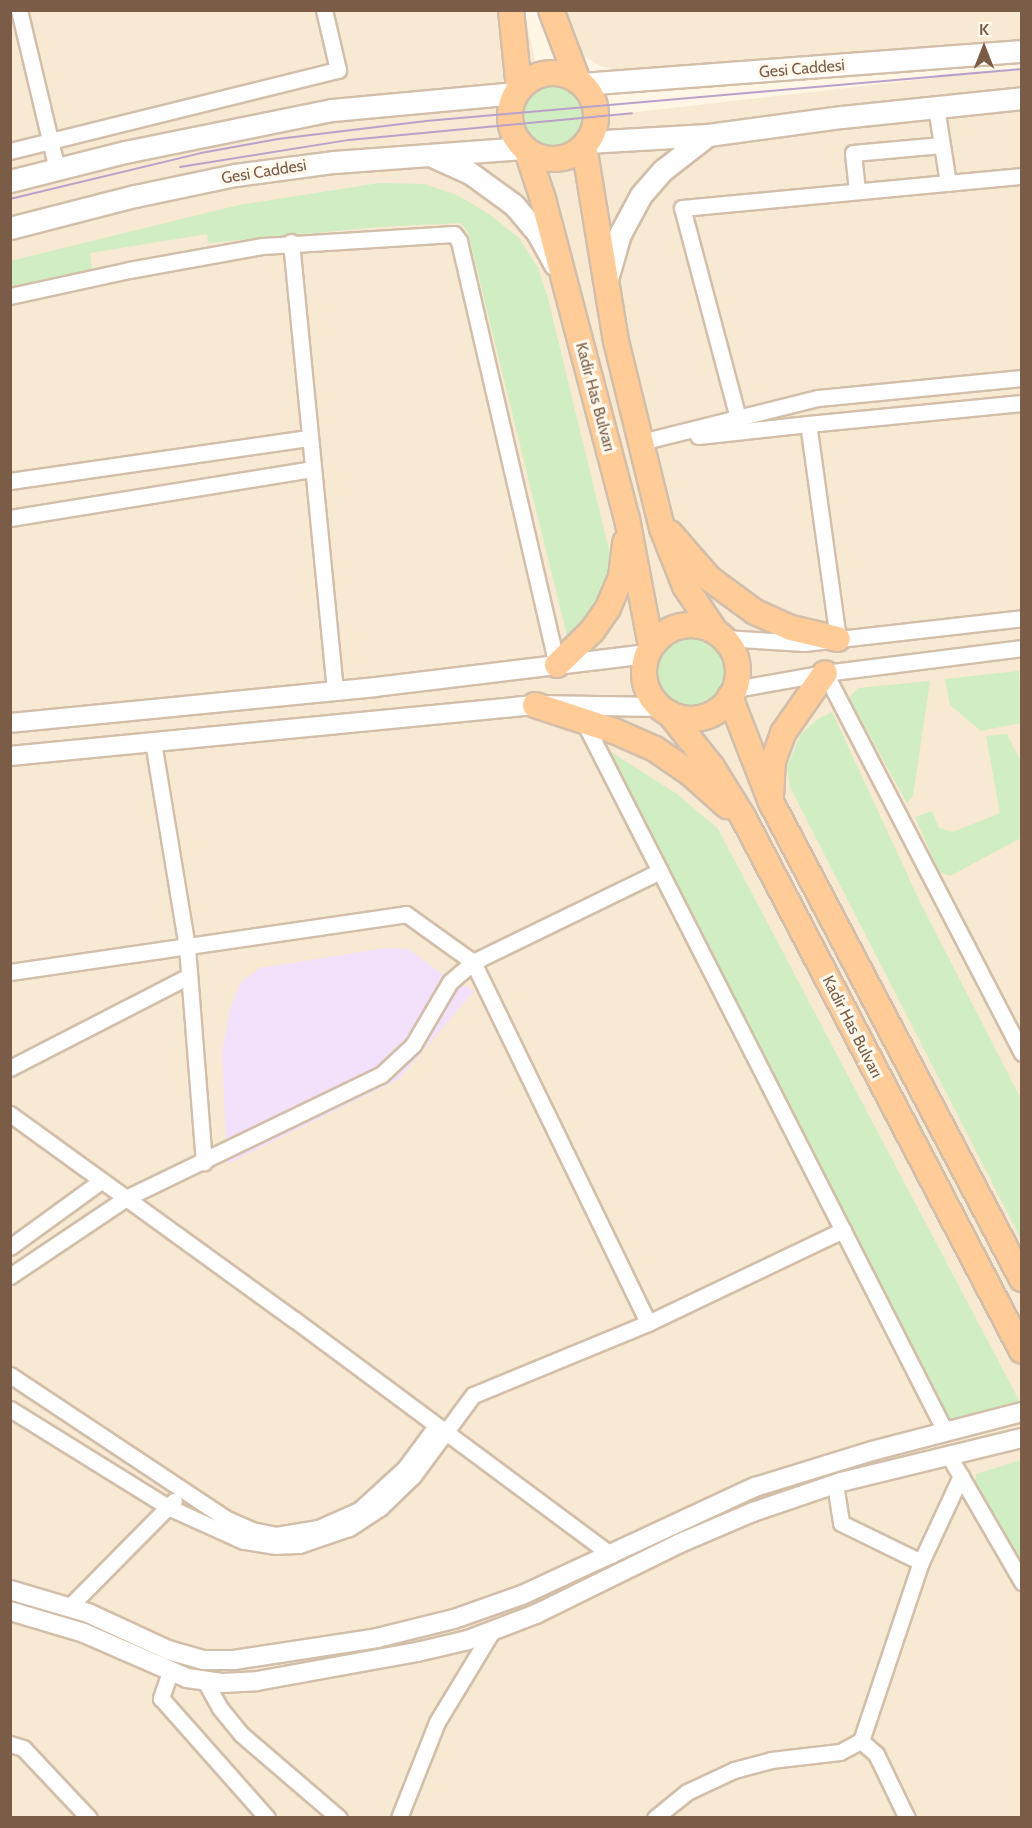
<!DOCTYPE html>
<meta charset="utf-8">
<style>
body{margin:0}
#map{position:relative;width:1032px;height:1828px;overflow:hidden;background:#fff6e5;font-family:Cabin,sans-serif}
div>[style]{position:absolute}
.residential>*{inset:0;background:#f7e9d2}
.education>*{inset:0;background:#f3e1fb}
.green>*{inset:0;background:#d0eec1}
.round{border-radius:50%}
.roads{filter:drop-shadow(2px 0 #d2bea9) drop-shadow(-2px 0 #d2bea9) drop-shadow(0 2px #d2bea9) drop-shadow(0 -2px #d2bea9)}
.minor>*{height:15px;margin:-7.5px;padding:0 7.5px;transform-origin:7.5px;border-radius:7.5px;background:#fff}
.tertiary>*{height:18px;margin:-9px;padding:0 9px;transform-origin:9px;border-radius:9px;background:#fff}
.secondary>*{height:21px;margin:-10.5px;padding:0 10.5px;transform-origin:10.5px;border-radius:10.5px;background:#fff}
.trunk>*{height:24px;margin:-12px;padding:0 12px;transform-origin:12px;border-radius:12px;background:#ffcc98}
.trunk>.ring{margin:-12px;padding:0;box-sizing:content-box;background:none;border:24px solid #ffcc98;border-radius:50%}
.tram>*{height:1.5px;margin:-0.75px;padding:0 0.75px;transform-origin:0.75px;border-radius:0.75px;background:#baa1ca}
span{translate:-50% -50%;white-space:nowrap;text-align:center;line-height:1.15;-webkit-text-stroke:6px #fff9ed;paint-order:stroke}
.street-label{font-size:16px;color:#7b5d47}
.frame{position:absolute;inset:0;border:12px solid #7b5d47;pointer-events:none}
.north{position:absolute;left:954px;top:18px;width:60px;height:60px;-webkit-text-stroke:4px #fff9ed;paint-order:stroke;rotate:0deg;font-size:16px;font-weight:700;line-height:24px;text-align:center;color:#7b5d47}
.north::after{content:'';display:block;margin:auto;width:21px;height:27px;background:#7b5d47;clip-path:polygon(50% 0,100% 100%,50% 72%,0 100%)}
</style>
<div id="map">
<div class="residential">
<div style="clip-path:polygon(11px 11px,524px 11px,549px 122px,1021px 68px,1021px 1817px,11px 1818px)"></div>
<div style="clip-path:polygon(566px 11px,1021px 11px,1021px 42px,618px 70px,600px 66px,584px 56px,578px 50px)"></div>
</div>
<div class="education">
<div style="clip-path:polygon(385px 948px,409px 949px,442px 974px,474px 991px,399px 1079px,227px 1164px,222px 1053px,230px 1009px,241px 982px,260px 968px)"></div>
</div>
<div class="green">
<div class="round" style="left:521px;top:84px;width:64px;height:64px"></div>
<div style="clip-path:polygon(379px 183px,424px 184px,457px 195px,489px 214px,519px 238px,538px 268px,548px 299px,611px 558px,610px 574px,598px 608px,569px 644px,468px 233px,461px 223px,379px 227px,208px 243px,207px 234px,90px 253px,92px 269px,11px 287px,10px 261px,239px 205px)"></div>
<div class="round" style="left:656px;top:637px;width:70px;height:70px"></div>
<div style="clip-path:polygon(1019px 671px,1021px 723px,981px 731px,950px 705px,945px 679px)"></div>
<div style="clip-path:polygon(930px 681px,913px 796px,907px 803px,849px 698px,858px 688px)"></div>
<div style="clip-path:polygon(832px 712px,921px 904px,1021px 1099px,1021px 1239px,790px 787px,787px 766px,801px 734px,818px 719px)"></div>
<div style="clip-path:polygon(1007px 734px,1021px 762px,1021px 838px,950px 876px,939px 872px,915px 817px,932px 811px,939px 828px,953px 832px,1000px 813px,986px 736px)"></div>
<div style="clip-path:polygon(611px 752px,677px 794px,718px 829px,1021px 1404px,947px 1423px)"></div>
<div style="clip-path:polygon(1021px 1460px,1022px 1460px,1021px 1564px,975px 1485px,976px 1474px)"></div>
</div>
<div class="roads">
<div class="minor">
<div style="left:19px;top:10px;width:164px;rotate:76.6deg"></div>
<div style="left:936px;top:107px;width:77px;rotate:81deg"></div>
<div style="left:10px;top:151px;width:338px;rotate:-13.9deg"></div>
<div style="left:338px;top:70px;width:62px;rotate:-103.1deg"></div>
<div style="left:857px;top:191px;width:38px;rotate:-96deg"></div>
<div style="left:853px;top:153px;width:89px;rotate:-5.1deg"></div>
<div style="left:291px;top:242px;width:451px;rotate:84.4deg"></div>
<div style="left:10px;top:296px;width:122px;rotate:-12.3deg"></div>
<div style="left:129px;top:270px;width:136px;rotate:-10.2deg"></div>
<div style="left:263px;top:246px;width:191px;rotate:-3.6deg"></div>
<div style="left:454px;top:234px;width:9px;rotate:54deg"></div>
<div style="left:459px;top:241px;width:435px;rotate:77deg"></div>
<div style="left:738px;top:418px;width:217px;rotate:-104.9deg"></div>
<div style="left:682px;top:208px;width:342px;rotate:-5.4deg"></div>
<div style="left:698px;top:436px;width:111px;rotate:-6.2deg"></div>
<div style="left:641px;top:442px;width:182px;rotate:-14deg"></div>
<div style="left:818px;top:398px;width:205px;rotate:-5.6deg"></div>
<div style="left:10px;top:481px;width:303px;rotate:-8.2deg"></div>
<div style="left:10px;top:518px;width:307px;rotate:-9.2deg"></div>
<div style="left:724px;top:638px;width:80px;rotate:3.6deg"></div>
<div style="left:804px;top:643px;width:219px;rotate:-6.5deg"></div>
<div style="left:838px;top:639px;width:217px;rotate:-97.9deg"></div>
<div style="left:808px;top:424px;width:215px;rotate:-5.6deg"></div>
<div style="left:825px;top:673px;width:428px;rotate:62.6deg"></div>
<div style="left:735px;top:689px;width:91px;rotate:-10.1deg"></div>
<div style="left:825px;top:673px;width:199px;rotate:-7.2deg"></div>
<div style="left:583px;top:720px;width:798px;rotate:63.02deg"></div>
<div style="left:153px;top:742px;width:208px;rotate:80.6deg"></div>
<div style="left:187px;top:947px;width:216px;rotate:85.5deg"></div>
<div style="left:10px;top:972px;width:400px;rotate:-8.3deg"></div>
<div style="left:406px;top:914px;width:82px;rotate:35.6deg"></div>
<div style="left:473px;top:962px;width:401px;rotate:64.1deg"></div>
<div style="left:648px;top:1323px;width:189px;rotate:157.6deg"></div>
<div style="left:473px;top:1395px;width:101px;rotate:126.5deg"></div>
<div style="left:413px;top:1476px;width:46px;rotate:135.9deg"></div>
<div style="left:380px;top:1508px;width:37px;rotate:147deg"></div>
<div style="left:349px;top:1528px;width:53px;rotate:161.2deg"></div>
<div style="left:299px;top:1545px;width:23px;rotate:178deg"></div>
<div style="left:276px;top:1546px;width:33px;rotate:-171deg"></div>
<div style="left:243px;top:1541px;width:82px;rotate:-155.6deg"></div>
<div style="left:168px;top:1507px;width:186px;rotate:-148.2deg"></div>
<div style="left:10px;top:1068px;width:201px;rotate:-27.2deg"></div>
<div style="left:10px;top:1114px;width:352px;rotate:35.9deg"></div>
<div style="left:295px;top:1320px;width:394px;rotate:36.6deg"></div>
<div style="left:10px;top:1247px;width:112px;rotate:-36deg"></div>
<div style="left:10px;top:1276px;width:140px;rotate:-33.9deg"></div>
<div style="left:126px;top:1198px;width:283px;rotate:-25.8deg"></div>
<div style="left:381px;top:1075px;width:44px;rotate:-43.2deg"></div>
<div style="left:413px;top:1045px;width:73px;rotate:-59.6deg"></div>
<div style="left:450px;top:982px;width:30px;rotate:-41deg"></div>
<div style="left:473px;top:962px;width:208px;rotate:-25.9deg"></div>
<div style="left:648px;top:1323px;width:216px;rotate:-25.5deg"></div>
<div style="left:10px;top:1375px;width:258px;rotate:33.6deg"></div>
<div style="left:225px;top:1518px;width:30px;rotate:24deg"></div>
<div style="left:252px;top:1530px;width:25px;rotate:12deg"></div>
<div style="left:276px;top:1535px;width:43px;rotate:-9.5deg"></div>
<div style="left:318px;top:1528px;width:45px;rotate:-23.7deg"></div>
<div style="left:359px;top:1510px;width:62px;rotate:-42.4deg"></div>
<div style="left:405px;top:1468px;width:52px;rotate:-53.6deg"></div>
<div style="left:949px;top:1456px;width:146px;rotate:59.9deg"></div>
<div style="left:835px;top:1484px;width:39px;rotate:81deg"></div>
<div style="left:841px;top:1523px;width:89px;rotate:26deg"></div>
<div style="left:69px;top:1607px;width:149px;rotate:-45.3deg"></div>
<div style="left:170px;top:1672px;width:28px;rotate:109deg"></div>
<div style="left:161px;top:1698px;width:160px;rotate:48.5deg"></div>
<div style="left:205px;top:1681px;width:31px;rotate:61deg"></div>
<div style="left:220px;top:1708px;width:33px;rotate:51deg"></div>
<div style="left:241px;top:1734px;width:129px;rotate:40.6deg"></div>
<div style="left:861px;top:1741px;width:20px;rotate:41deg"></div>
<div style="left:876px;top:1754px;width:71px;rotate:64.2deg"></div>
<div style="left:10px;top:1744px;width:14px;rotate:17deg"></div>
<div style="left:23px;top:1748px;width:96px;rotate:46.7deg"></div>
<div style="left:399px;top:1818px;width:103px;rotate:-68.4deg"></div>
<div style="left:437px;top:1722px;width:104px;rotate:-58.8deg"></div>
<div style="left:655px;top:1818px;width:41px;rotate:-39.1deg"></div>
<div style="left:687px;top:1792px;width:52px;rotate:-25.1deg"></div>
<div style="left:734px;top:1770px;width:38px;rotate:-15deg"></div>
<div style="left:771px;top:1760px;width:69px;rotate:-6.6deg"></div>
<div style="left:840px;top:1752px;width:24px;rotate:-28deg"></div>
<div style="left:861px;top:1741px;width:189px;rotate:-71.5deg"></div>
<div style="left:921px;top:1562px;width:95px;rotate:-65.1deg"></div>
</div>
<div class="tertiary">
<div style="left:10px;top:723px;width:367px;rotate:-5.6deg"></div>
<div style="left:375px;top:687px;width:274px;rotate:-6.9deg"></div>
<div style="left:10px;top:756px;width:527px;rotate:-5.55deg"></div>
<div style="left:535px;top:705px;width:125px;rotate:0.9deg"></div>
<div style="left:10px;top:1590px;width:81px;rotate:16.4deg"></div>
<div style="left:88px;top:1613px;width:88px;rotate:24.8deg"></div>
<div style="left:168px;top:1650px;width:37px;rotate:16deg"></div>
<div style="left:204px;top:1660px;width:30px"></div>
<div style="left:234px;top:1660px;width:145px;rotate:-8.7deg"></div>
<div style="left:377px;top:1638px;width:79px;rotate:-13.9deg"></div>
<div style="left:454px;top:1619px;width:72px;rotate:-19.4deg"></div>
<div style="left:522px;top:1595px;width:257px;rotate:-24.9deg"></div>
<div style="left:755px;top:1487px;width:122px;rotate:-17.1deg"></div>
<div style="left:872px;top:1451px;width:155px;rotate:-14.6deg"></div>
<div style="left:10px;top:1611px;width:77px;rotate:16.6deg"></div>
<div style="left:84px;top:1633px;width:112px;rotate:23.6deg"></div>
<div style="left:187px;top:1678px;width:35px;rotate:8deg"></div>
<div style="left:222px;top:1683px;width:35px;rotate:-3deg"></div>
<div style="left:257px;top:1681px;width:163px;rotate:-10.3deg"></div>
<div style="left:417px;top:1652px;width:52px;rotate:-13.2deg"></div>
<div style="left:468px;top:1640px;width:73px;rotate:-20.9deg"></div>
<div style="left:536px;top:1614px;width:158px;rotate:-26.2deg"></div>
<div style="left:678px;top:1544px;width:82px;rotate:-23.1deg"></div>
<div style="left:753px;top:1512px;width:93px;rotate:-18.8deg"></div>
<div style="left:841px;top:1482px;width:186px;rotate:-13.7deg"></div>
</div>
<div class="secondary">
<div style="left:582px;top:84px;width:441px;rotate:-4.3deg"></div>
<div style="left:587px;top:142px;width:121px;rotate:-3.3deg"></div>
<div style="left:708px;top:135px;width:135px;rotate:-7.7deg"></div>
<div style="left:842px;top:117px;width:181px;rotate:-6deg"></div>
<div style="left:434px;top:157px;width:39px;rotate:24deg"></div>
<div style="left:470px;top:173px;width:54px;rotate:36deg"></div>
<div style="left:514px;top:205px;width:38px;rotate:50deg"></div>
<div style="left:538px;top:234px;width:35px;rotate:61deg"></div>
<div style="left:10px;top:181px;width:119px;rotate:-14.2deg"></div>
<div style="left:125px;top:152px;width:211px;rotate:-11.5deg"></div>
<div style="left:332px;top:110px;width:185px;rotate:-5.3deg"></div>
<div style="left:10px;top:228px;width:129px;rotate:-14.4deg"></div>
<div style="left:135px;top:196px;width:102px;rotate:-11.9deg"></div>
<div style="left:235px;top:175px;width:100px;rotate:-7.5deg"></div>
<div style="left:334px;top:162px;width:190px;rotate:-4.2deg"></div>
<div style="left:607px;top:279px;width:47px;rotate:-73.9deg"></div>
<div style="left:620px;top:234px;width:44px;rotate:-61.7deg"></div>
<div style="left:641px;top:195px;width:33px;rotate:-49deg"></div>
<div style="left:663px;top:170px;width:57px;rotate:-37.9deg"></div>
</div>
<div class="trunk">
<div style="left:511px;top:10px;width:79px;rotate:84.2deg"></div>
<div style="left:551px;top:10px;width:76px;rotate:69.2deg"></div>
<div class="ring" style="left:510px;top:73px;width:62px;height:62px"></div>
<div style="left:584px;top:146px;width:198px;rotate:80.7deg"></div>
<div style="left:616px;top:341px;width:193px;rotate:76.2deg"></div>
<div style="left:662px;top:528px;width:62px;rotate:68.4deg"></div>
<div style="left:685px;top:586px;width:54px;rotate:56.3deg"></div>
<div style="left:527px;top:151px;width:51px;rotate:71.6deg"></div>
<div style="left:543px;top:199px;width:331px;rotate:75.3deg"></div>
<div style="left:627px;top:519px;width:129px;rotate:79.3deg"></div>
<div style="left:670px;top:533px;width:61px;rotate:49deg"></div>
<div style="left:710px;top:579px;width:56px;rotate:36.3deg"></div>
<div style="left:755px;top:612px;width:39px;rotate:24deg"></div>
<div style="left:791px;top:628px;width:48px;rotate:13.2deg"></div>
<div class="ring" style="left:644px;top:625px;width:70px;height:70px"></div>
<div style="left:557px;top:665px;width:49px;rotate:-44.2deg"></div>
<div style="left:592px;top:631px;width:28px;rotate:-55deg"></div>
<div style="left:608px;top:608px;width:34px;rotate:-67deg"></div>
<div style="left:621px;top:577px;width:35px;rotate:-83deg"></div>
<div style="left:730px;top:697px;width:113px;rotate:68.7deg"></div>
<div style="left:771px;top:802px;width:539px;rotate:62.25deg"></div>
<div style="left:535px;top:705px;width:83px;rotate:18.2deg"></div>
<div style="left:614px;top:731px;width:45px;rotate:23.7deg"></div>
<div style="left:655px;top:749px;width:42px;rotate:34.4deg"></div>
<div style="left:690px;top:773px;width:50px;rotate:41.7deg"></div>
<div style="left:669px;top:713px;width:69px;rotate:51.5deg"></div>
<div style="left:712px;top:767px;width:59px;rotate:58.2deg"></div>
<div style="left:743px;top:817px;width:602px;rotate:62.41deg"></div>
<div style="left:771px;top:797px;width:36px;rotate:-87deg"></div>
<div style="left:773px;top:761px;width:30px;rotate:-70deg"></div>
<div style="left:783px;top:733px;width:73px;rotate:-55deg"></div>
</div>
</div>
<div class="tram">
<div style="left:180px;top:167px;width:171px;rotate:-9.1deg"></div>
<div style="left:349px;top:140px;width:284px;rotate:-5.4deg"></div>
<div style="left:10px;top:199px;width:196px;rotate:-13.5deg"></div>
<div style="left:201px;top:153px;width:78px;rotate:-10.3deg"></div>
<div style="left:278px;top:139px;width:149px;rotate:-6.9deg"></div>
<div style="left:426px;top:121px;width:598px;rotate:-4.99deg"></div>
</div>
<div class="street-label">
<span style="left:802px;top:69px;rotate:-5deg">Gesi Caddesi</span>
<span style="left:264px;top:172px;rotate:-9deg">Gesi Caddesi</span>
<span style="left:595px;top:397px;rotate:75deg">Kadir Has Bulvarı</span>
<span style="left:852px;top:1027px;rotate:63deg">Kadir Has Bulvarı</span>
</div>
<div class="frame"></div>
<div class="north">K</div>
</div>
